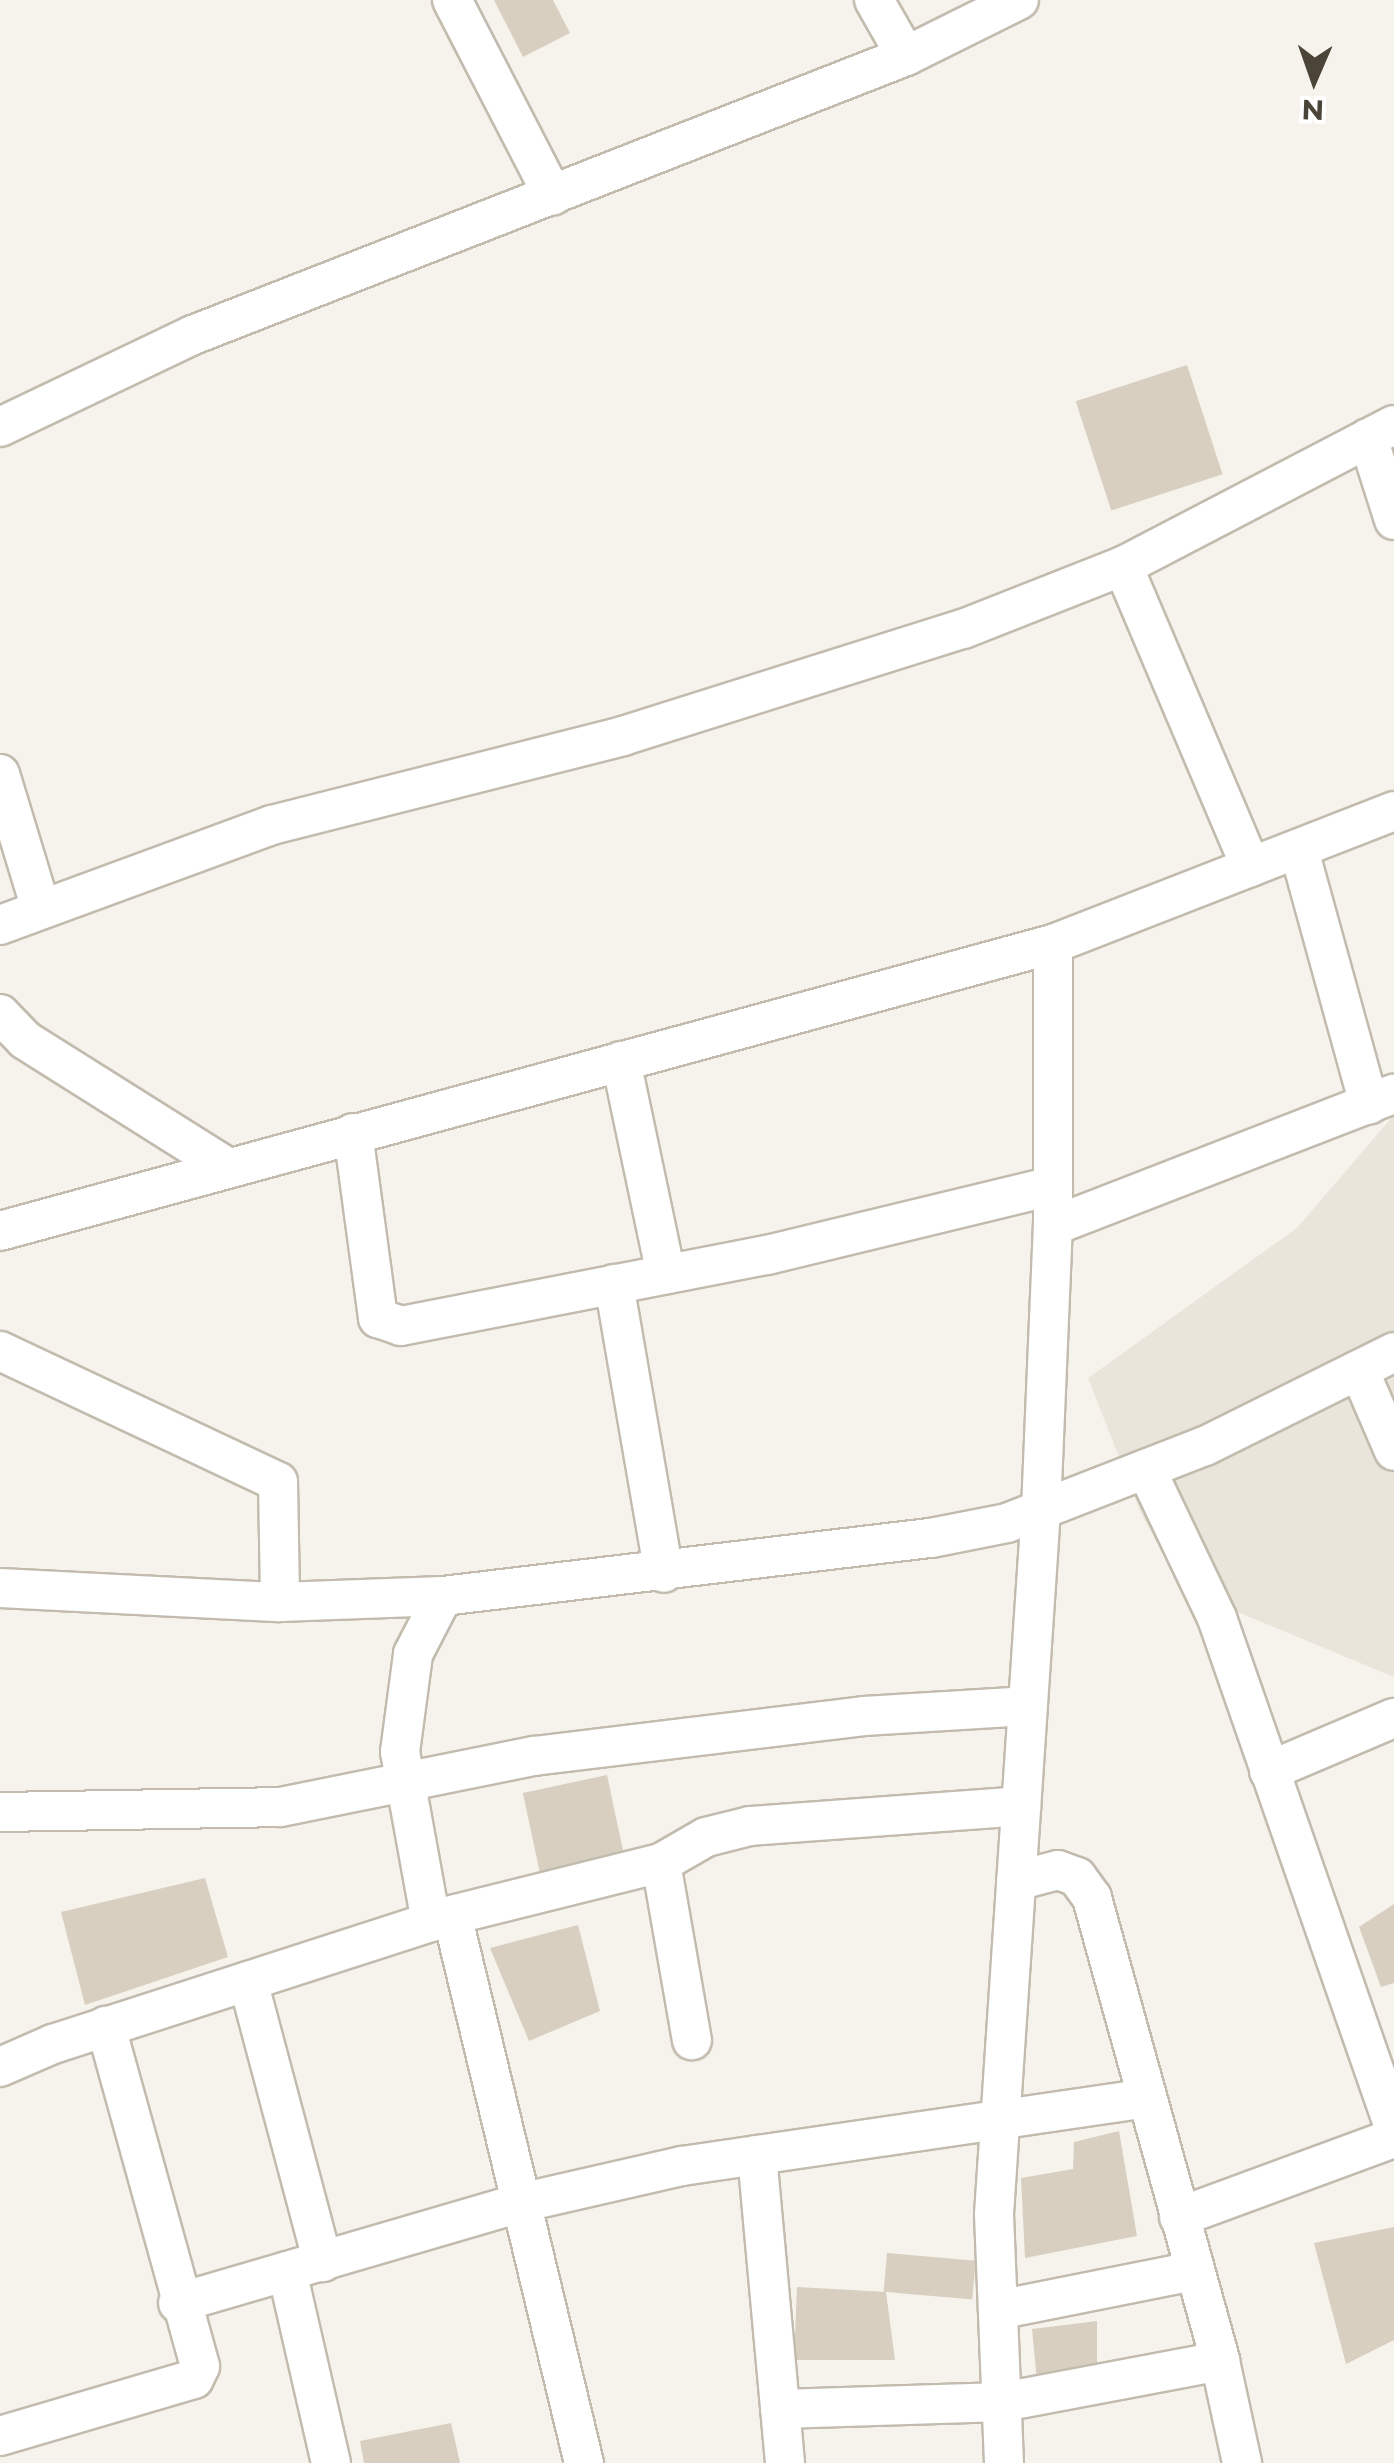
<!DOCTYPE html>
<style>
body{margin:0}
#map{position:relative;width:1394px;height:2463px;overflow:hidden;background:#f6f3ec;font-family:Montserrat,sans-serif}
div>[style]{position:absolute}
.residential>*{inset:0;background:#eae5da}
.building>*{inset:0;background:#d8cfc1;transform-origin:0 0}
.roads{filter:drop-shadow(2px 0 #c2bbae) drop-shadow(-2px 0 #c2bbae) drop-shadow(0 2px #c2bbae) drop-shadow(0 -2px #c2bbae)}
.street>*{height:38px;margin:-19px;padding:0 19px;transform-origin:19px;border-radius:19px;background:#fff}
span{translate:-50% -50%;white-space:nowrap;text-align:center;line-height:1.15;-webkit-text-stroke:9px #fff;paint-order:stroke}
.north{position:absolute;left:1264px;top:30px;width:100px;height:100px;-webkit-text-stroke:8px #fff;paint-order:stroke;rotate:182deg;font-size:28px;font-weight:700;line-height:40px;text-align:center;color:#4b4439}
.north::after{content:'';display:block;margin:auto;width:35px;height:45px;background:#4b4439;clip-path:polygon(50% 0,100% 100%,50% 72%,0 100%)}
</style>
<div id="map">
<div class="residential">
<div style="clip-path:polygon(1394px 1115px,1394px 1677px,1182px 1589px,1141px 1513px,1088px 1378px,1297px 1228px)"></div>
</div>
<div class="building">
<div style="clip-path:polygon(494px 0,553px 0,570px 33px,523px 57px)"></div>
<div style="left:1187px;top:365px;width:115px;height:117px;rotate:72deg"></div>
<div style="left:607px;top:1775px;width:85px;height:86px;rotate:78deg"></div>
<div style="clip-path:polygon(205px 1878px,228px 1957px,85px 2005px,61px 1912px)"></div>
<div style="clip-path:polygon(1394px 1904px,1394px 1983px,1381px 1987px,1359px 1927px)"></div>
<div style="clip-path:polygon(578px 1925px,600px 2011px,529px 2041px,490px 1948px)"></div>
<div style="clip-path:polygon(1119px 2131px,1137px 2236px,1025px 2258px,1021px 2178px,1073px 2169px,1074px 2142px)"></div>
<div style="clip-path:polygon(1394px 2227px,1394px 2340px,1346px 2364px,1314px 2243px)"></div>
<div style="left:887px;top:2253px;width:89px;height:39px;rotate:5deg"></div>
<div style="clip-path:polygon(797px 2287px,886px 2292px,895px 2360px,794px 2360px)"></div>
<div style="clip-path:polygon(1097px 2321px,1097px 2367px,1037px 2380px,1032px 2329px)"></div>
<div style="clip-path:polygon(451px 2423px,460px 2463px,364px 2463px,360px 2441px)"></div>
</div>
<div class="roads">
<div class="street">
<div style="left:452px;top:0;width:220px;rotate:62.7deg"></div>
<div style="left:874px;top:0;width:64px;rotate:60.3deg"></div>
<div style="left:0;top:427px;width:214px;rotate:-25.5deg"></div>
<div style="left:193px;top:335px;width:766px;rotate:-21.37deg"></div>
<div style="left:906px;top:56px;width:126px;rotate:-26.4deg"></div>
<div style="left:1368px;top:438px;width:86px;rotate:72.4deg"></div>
<div style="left:1123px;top:566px;width:327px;rotate:67deg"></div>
<div style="left:0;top:774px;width:141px;rotate:73.1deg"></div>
<div style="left:1299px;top:850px;width:264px;rotate:74.6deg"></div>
<div style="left:0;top:925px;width:290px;rotate:-20.2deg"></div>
<div style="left:272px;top:825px;width:362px;rotate:-14.2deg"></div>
<div style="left:623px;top:736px;width:356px;rotate:-17.5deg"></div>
<div style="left:963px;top:629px;width:172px;rotate:-21.5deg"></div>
<div style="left:1123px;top:566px;width:305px;rotate:-27.5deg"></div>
<div style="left:0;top:1014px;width:36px;rotate:46deg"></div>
<div style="left:25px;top:1040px;width:240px;rotate:32.2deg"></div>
<div style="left:621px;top:1061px;width:218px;rotate:78.1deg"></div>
<div style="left:353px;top:1133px;width:187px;rotate:82.3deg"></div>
<div style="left:378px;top:1318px;width:24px;rotate:19deg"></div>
<div style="left:401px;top:1326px;width:373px;rotate:-11deg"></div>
<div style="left:767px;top:1255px;width:294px;rotate:-13.6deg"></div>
<div style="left:1053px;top:1226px;width:366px;rotate:-21.2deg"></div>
<div style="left:0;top:1231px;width:1091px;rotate:-15.25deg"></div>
<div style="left:1053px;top:944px;width:366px;rotate:-21.3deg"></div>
<div style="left:614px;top:1284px;width:293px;rotate:80.2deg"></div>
<div style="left:0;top:1351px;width:307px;rotate:25.2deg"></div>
<div style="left:278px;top:1482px;width:120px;rotate:89deg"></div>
<div style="left:1359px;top:1370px;width:88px;rotate:66.6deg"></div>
<div style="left:1146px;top:1469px;width:165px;rotate:64.5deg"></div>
<div style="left:1217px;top:1618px;width:539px;rotate:70.83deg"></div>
<div style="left:0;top:1588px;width:280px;rotate:2.9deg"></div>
<div style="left:280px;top:1602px;width:163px;rotate:-2.1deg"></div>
<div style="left:443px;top:1596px;width:491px;rotate:-6.8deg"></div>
<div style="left:931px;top:1538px;width:77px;rotate:-11.2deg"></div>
<div style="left:1007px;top:1523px;width:212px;rotate:-21.3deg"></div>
<div style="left:1205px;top:1446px;width:211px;rotate:-26.4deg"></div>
<div style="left:1269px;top:1771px;width:136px;rotate:-23deg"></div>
<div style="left:0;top:1812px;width:280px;rotate:-1deg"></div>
<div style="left:280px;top:1807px;width:259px;rotate:-11.4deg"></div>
<div style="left:534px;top:1756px;width:332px;rotate:-6.9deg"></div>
<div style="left:864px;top:1716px;width:163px;rotate:-3.5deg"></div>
<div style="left:661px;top:1863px;width:180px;rotate:80.1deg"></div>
<div style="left:1016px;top:1881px;width:43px;rotate:-14.7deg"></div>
<div style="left:1058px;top:1870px;width:20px;rotate:20deg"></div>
<div style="left:1077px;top:1877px;width:26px;rotate:54deg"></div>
<div style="left:1092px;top:1898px;width:480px;rotate:74.5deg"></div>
<div style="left:1220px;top:2361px;width:104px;rotate:77.8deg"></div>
<div style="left:452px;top:1915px;width:564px;rotate:76.46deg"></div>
<div style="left:431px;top:1922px;width:173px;rotate:-100.3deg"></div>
<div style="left:400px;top:1752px;width:99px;rotate:-82.4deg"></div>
<div style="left:413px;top:1654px;width:65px;rotate:-62.7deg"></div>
<div style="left:248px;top:1981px;width:291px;rotate:75.1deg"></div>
<div style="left:0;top:2067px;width:58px;rotate:-23.5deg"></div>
<div style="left:53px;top:2044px;width:419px;rotate:-17.9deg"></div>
<div style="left:452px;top:1915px;width:215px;rotate:-14deg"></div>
<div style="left:661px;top:1863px;width:52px;rotate:-30deg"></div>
<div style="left:706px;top:1837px;width:45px;rotate:-14deg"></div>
<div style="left:750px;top:1826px;width:272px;rotate:-4.2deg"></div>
<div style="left:757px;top:2155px;width:309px;rotate:84.8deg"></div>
<div style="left:1179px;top:2217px;width:229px;rotate:-20.2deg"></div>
<div style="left:287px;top:2271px;width:197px;rotate:77.1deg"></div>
<div style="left:178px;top:2303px;width:356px;rotate:-16.3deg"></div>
<div style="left:520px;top:2203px;width:166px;rotate:-12.9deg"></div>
<div style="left:682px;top:2166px;width:469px;rotate:-8.3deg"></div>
<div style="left:998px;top:2310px;width:200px;rotate:-11.3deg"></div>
<div style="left:780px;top:2409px;width:223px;rotate:-1.8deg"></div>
<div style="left:1003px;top:2402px;width:221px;rotate:-10.7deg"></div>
<div style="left:0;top:2436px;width:202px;rotate:-16.4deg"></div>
<div style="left:194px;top:2379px;width:14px;rotate:-65deg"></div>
<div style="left:200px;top:2366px;width:353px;rotate:-105.5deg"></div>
<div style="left:1004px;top:2463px;width:249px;rotate:-92.3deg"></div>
<div style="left:994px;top:2214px;width:706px;rotate:-86.18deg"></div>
<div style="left:1041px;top:1510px;width:284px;rotate:-87.6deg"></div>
<div style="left:1053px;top:1226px;width:282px;rotate:-90deg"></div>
</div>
</div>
<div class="north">N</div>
</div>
